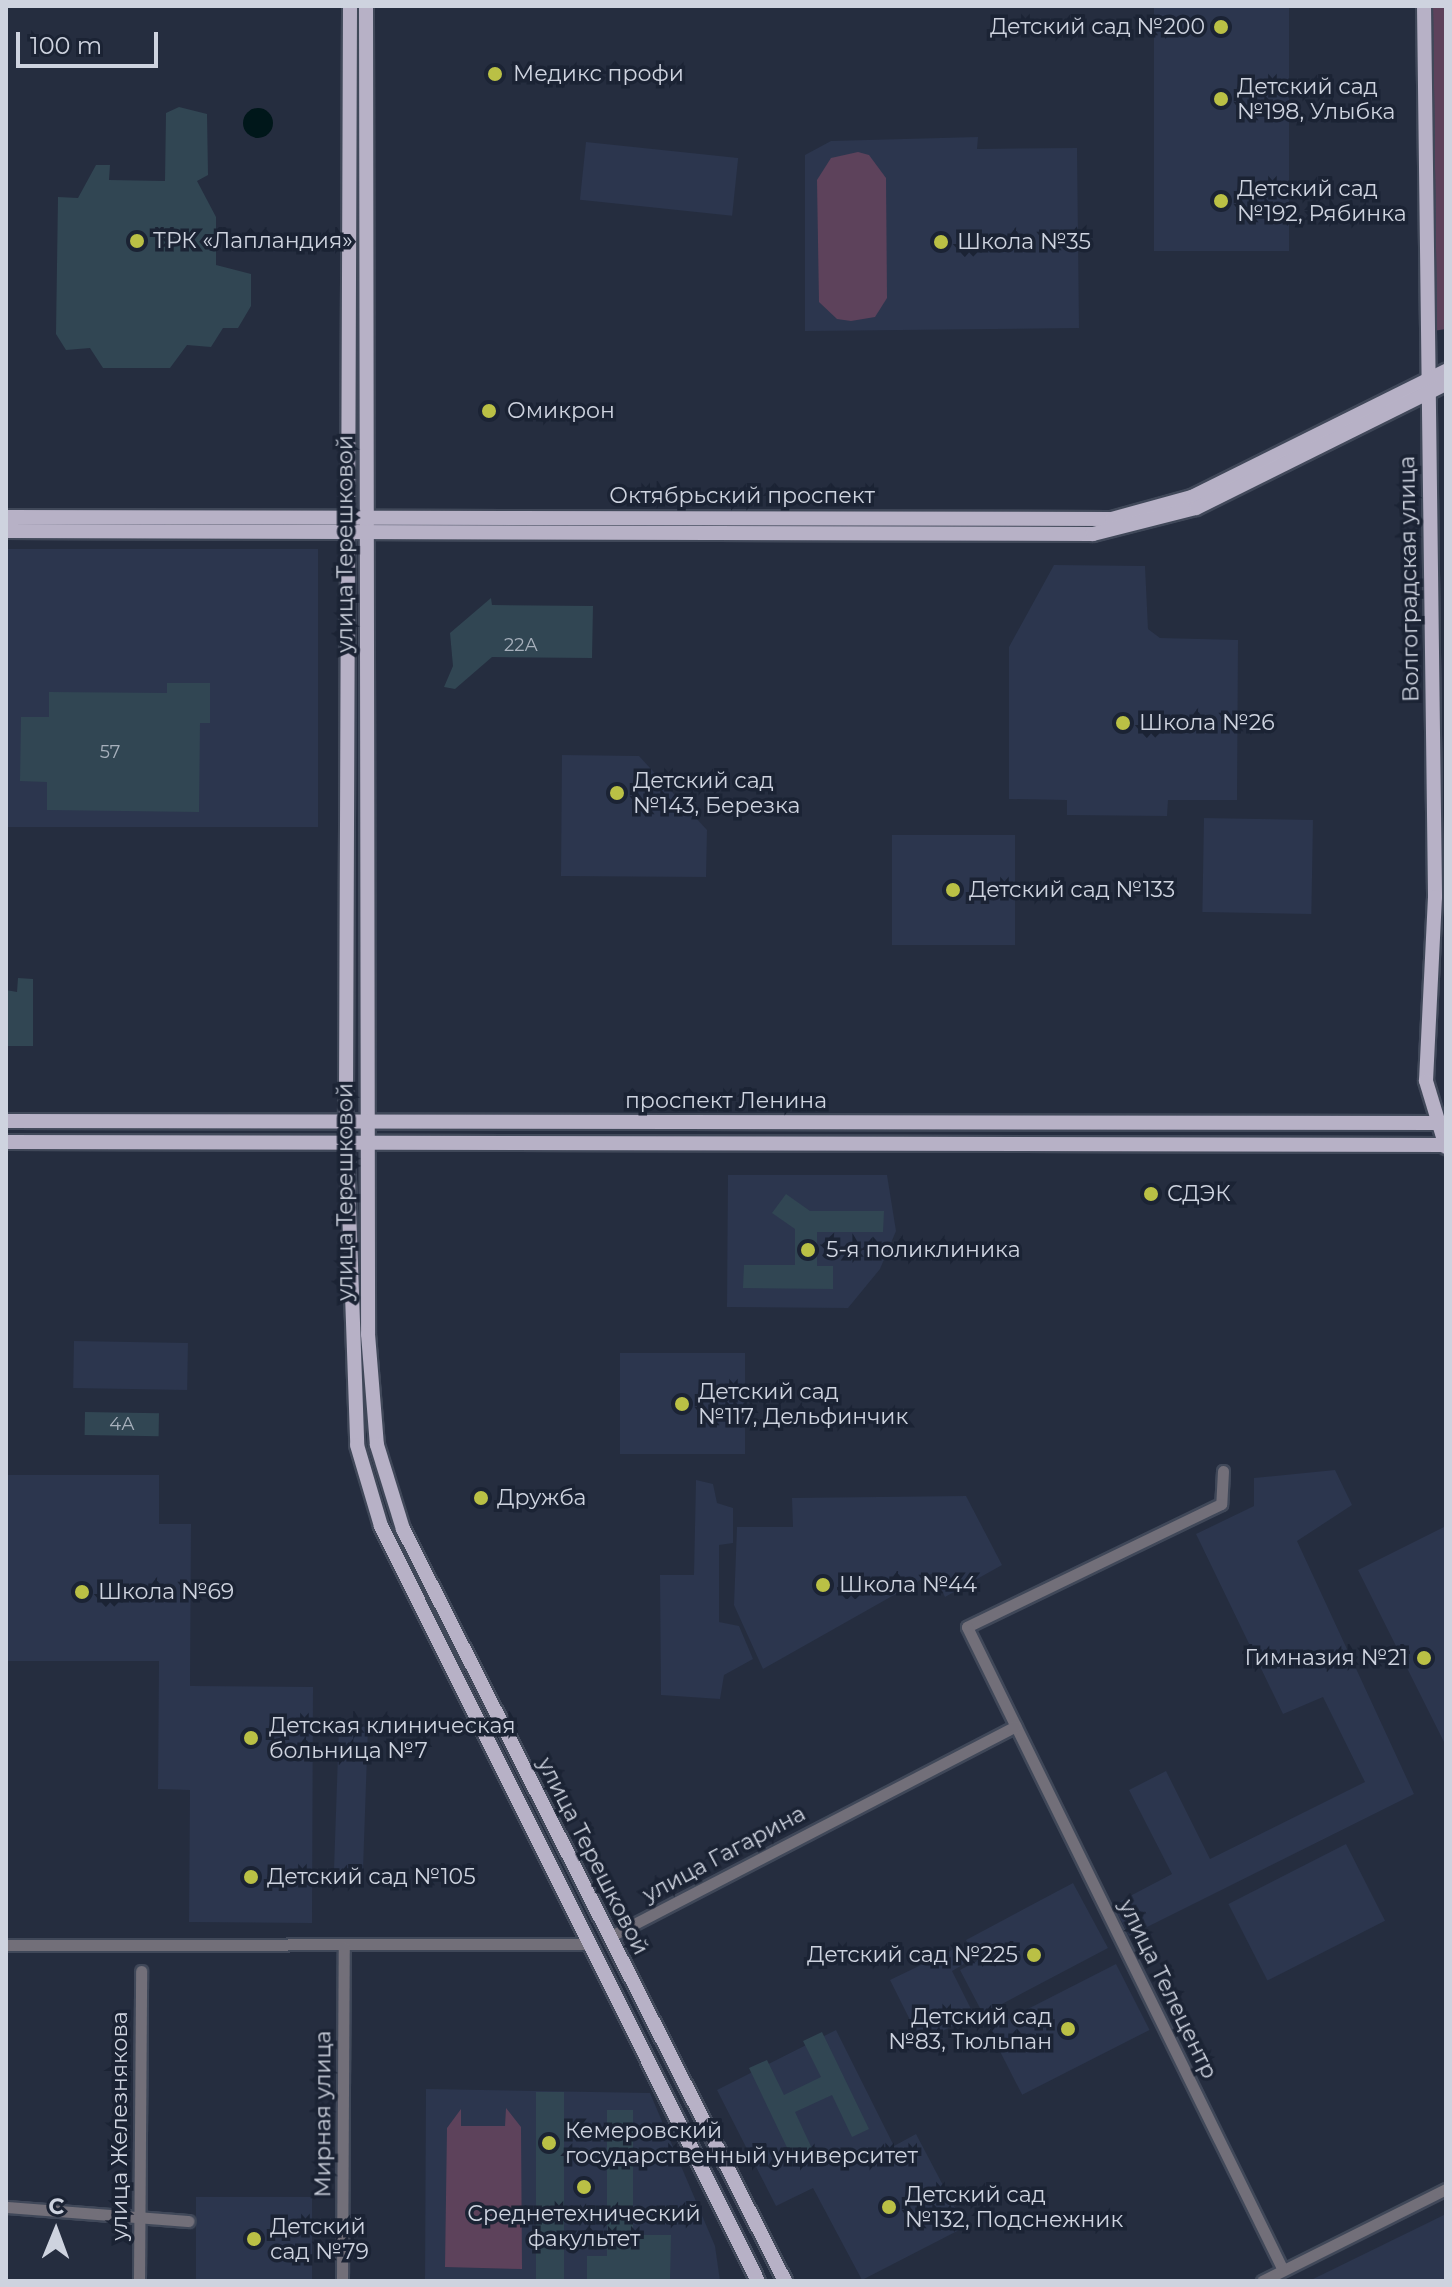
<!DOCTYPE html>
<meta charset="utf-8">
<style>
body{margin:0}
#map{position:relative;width:1452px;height:2287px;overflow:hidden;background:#252d3f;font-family:Montserrat,sans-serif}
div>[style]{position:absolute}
.built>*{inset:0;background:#2c364e;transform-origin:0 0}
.green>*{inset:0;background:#5d425b}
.water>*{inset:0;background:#00171a}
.round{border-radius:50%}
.building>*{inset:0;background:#314653;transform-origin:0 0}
.roads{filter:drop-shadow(2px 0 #404859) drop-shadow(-2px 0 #404859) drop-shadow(0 2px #404859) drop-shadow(0 -2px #404859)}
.minor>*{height:11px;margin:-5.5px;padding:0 5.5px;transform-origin:5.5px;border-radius:5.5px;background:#726f79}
.major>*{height:14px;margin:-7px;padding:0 7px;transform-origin:7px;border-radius:7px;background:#b7b1c6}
.dots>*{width:22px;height:22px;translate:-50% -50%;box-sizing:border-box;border:4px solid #1b2334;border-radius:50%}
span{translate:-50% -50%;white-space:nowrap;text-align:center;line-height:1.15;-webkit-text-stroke:7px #1b2334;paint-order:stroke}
.number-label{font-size:18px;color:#a7b0bc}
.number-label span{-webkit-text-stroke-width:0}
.poi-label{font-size:22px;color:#ced3df}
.right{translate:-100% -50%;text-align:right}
.left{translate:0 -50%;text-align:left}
.street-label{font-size:22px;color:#ced3df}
.frame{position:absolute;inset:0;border:8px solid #ced3df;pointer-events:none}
.north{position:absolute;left:16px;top:2191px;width:80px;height:80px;-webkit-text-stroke:6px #1b2334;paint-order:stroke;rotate:1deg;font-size:22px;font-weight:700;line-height:32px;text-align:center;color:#ced3df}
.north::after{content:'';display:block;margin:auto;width:28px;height:36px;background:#ced3df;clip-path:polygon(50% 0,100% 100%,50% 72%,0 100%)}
.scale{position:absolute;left:16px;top:32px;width:142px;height:36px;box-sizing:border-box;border:4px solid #ced3df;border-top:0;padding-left:10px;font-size:24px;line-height:28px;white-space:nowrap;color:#ced3df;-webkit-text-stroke:6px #1b2334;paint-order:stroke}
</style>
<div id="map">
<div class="built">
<div style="left:1154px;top:6px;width:135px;height:245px"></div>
<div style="clip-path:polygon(978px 137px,977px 149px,1077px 148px,1079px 328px,805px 331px,805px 155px,831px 141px)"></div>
<div style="left:586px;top:142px;width:153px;height:58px;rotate:6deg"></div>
<div style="left:6px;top:549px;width:312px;height:278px"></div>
<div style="clip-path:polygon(1054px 565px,1145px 566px,1148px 629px,1160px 638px,1238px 640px,1237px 800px,1168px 800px,1167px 816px,1067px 815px,1067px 800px,1009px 799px,1009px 647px)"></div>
<div style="clip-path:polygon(562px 755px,639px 756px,707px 830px,706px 877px,561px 876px)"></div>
<div style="left:1204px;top:818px;width:109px;height:94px;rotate:1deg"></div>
<div style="left:892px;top:835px;width:123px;height:110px"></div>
<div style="clip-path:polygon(728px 1175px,887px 1175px,896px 1231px,880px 1269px,848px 1308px,727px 1307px)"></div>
<div style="left:74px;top:1341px;width:114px;height:47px;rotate:1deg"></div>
<div style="left:620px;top:1353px;width:125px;height:101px"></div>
<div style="clip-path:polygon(1335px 1470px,1352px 1505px,1297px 1541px,1414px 1794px,1129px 1936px,1113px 1905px,1172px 1874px,1129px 1790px,1166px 1771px,1210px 1859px,1365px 1782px,1323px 1697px,1283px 1714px,1196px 1534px,1254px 1506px,1254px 1478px)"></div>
<div style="clip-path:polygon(6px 1475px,159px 1475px,159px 1524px,191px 1524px,190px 1686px,313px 1687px,312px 1923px,189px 1922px,190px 1790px,158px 1789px,159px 1661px,6px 1661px)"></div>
<div style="clip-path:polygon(696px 1480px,713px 1484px,717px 1503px,733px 1508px,733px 1543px,719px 1545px,719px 1622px,739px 1626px,753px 1659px,724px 1675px,720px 1699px,661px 1695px,660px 1575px,694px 1575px)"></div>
<div style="clip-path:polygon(966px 1496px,1002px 1565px,945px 1597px,933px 1573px,763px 1669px,734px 1605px,737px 1527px,793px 1527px,792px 1498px)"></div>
<div style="clip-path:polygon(1446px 1526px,1446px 1746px,1358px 1570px)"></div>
<div style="left:339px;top:1726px;width:29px;height:154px;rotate:2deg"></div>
<div style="left:1346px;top:1844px;width:86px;height:132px;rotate:63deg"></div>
<div style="clip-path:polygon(1073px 1883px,1108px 1948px,983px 2014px,960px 1970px,977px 1961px,966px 1940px)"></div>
<div style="clip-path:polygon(956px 1948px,964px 1964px,952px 1971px,974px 2015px,921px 2042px,890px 1980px)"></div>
<div style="left:1116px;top:1964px;width:74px;height:143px;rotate:63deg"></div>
<div style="clip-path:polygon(836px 2030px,894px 2146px,916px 2134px,965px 2227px,862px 2280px,813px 2188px,776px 2206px,717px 2090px)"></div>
<div style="clip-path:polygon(426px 2089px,650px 2093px,715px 2246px,720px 2281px,425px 2281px)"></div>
<div style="left:196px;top:2197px;width:116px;height:84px"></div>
<div style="clip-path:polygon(1446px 2214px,1446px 2281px,1309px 2281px)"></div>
</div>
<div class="green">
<div style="clip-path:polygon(1428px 6px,1446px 6px,1446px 329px,1433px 331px)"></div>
<div style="clip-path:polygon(858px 152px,869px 155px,886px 178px,887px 298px,875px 317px,851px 321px,837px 319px,819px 302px,817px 180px,831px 158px)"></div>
<div style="clip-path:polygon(506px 2108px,521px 2127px,522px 2269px,445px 2267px,447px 2128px,461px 2109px,461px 2126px,505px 2126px)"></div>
</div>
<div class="water">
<div class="round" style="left:243px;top:108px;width:30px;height:30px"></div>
</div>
<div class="building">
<div style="clip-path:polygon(179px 107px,207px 114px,208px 175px,197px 181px,216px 217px,216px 265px,251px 274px,251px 306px,238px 328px,223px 328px,211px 347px,187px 345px,170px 368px,103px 368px,90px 348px,66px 350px,56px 334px,58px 197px,78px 198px,96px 165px,110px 165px,109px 180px,165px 181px,166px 113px)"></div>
<div style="clip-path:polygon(491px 598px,492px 605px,593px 606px,592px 658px,492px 657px,455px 689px,444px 687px,453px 666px,450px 633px)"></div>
<div style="clip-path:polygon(167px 683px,210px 683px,210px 723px,200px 723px,199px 812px,47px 810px,47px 782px,20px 781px,21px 717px,49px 717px,49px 692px,167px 693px)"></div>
<div style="clip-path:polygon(18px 978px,33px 979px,33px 1046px,6px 1046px,6px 990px,17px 992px)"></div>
<div style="clip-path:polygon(786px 1194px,810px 1211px,884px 1211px,883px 1232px,817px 1232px,817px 1266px,833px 1266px,833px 1289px,743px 1288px,744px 1265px,795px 1265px,795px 1229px,772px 1213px)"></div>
<div style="left:85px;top:1412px;width:74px;height:23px;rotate:1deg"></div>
<div style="clip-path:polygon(822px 2032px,869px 2129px,852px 2137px,832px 2095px,795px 2112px,814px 2153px,794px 2162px,749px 2068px,767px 2060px,784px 2095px,821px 2077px,803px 2041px)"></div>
<div style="left:536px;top:2092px;width:28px;height:189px"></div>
<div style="clip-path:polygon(607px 2110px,633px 2110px,633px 2235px,671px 2235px,670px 2281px,587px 2281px,587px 2256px,607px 2256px)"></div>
</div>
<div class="roads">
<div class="minor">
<div style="left:1223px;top:1471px;width:33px;rotate:93deg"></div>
<div style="left:1221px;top:1504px;width:282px;rotate:154.2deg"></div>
<div style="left:967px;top:1627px;width:716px;rotate:63.83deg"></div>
<div style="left:609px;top:1937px;width:458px;rotate:-27.4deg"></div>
<div style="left:6px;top:1945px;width:583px;rotate:-0.1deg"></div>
<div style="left:6px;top:2207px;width:183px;rotate:4.4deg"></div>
<div style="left:139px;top:2281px;width:310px;rotate:-89.6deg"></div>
<div style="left:342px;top:2281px;width:334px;rotate:-89.7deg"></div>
<div style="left:1262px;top:2281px;width:206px;rotate:-26.6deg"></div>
</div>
<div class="major">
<div style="left:350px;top:6px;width:1116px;rotate:90.21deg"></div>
<div style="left:346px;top:1122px;width:323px;rotate:88deg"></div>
<div style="left:357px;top:1445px;width:84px;rotate:73.5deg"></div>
<div style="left:381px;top:1526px;width:844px;rotate:63.47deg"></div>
<div style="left:366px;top:6px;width:1328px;rotate:89.91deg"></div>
<div style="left:368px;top:1334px;width:111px;rotate:85.4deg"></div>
<div style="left:377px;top:1445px;width:88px;rotate:72.8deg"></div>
<div style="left:403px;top:1529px;width:843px;rotate:63.07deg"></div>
<div style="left:1424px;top:6px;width:891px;rotate:89.29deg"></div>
<div style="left:1435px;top:897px;width:184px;rotate:92.8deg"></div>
<div style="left:1426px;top:1081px;width:69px;rotate:73.1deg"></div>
<div style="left:6px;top:517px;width:1106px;rotate:0.1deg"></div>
<div style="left:1112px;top:519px;width:83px;rotate:-15.4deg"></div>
<div style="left:1192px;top:497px;width:284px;rotate:-26.4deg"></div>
<div style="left:6px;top:531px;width:1087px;rotate:0.16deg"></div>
<div style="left:1093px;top:534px;width:106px;rotate:-14.2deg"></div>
<div style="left:1196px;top:508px;width:279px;rotate:-26.4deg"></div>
<div style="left:6px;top:1121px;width:1440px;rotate:0.08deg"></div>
<div style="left:6px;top:1142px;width:1440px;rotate:0.12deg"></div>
</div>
</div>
<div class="dots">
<div style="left:1221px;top:27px;background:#bac045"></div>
<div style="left:495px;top:74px;background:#bac045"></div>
<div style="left:1221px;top:99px;background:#bac045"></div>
<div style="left:1221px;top:201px;background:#bac045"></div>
<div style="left:137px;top:241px;background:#bac045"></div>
<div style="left:941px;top:242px;background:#bac045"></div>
<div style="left:489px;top:411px;background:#bac045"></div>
<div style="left:1123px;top:723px;background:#bac045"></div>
<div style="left:617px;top:793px;background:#bac045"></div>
<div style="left:953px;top:890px;background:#bac045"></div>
<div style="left:1151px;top:1194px;background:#bac045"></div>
<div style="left:808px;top:1250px;background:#bac045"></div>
<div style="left:682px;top:1404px;background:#bac045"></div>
<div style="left:481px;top:1498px;background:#bac045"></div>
<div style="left:823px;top:1585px;background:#bac045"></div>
<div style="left:82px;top:1592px;background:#bac045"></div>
<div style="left:1424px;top:1658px;background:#bac045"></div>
<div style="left:251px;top:1738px;background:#bac045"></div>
<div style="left:251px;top:1877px;background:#bac045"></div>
<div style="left:1034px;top:1955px;background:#bac045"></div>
<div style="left:1068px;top:2029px;background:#bac045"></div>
<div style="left:549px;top:2143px;background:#bac045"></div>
<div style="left:584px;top:2187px;background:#bac045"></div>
<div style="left:889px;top:2207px;background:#bac045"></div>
<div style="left:254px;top:2239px;background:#bac045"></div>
</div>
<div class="number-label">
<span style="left:521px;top:645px">22А</span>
<span style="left:110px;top:752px">57</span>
<span style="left:122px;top:1424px">4А</span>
</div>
<div class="poi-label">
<span class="right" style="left:1205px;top:27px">Детский сад №200</span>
<span class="left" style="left:513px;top:74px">Медикс профи</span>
<span class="left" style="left:1237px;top:99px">Детский сад<br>№198, Улыбка</span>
<span class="left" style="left:1237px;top:201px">Детский сад<br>№192, Рябинка</span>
<span class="left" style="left:153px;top:241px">ТРК «Лапландия»</span>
<span class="left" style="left:957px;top:242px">Школа №35</span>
<span class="left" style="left:507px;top:411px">Омикрон</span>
<span class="left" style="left:1139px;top:723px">Школа №26</span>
<span class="left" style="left:633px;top:793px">Детский сад<br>№143, Березка</span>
<span class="left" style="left:969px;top:890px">Детский сад №133</span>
<span class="left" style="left:1167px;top:1194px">СДЭК</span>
<span class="left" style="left:826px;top:1250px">5-я поликлиника</span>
<span class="left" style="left:698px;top:1404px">Детский сад<br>№117, Дельфинчик</span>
<span class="left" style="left:497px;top:1498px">Дружба</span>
<span class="left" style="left:839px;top:1585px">Школа №44</span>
<span class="left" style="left:98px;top:1592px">Школа №69</span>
<span class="right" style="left:1408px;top:1658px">Гимназия №21</span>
<span class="left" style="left:269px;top:1738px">Детская клиническая<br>больница №7</span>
<span class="left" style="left:267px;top:1877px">Детский сад №105</span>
<span class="right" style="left:1018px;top:1955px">Детский сад №225</span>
<span class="right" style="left:1052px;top:2029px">Детский сад<br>№83, Тюльпан</span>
<span class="left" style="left:565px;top:2143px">Кемеровский<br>государственный университет</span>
<span class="left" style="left:905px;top:2207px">Детский сад<br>№132, Подснежник</span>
<span style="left:584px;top:2226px">Среднетехнический<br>факультет</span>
<span class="left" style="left:270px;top:2239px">Детский<br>сад №79</span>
</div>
<div class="street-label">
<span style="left:742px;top:496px">Октябрьский проспект</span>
<span style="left:345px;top:544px;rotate:-90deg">улица Терешковой</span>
<span style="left:1409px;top:579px;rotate:-91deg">Волгоградская улица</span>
<span style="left:726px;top:1101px">проспект Ленина</span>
<span style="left:345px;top:1192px;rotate:-90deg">улица Терешковой</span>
<span style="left:724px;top:1854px;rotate:-28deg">улица Гагарина</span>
<span style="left:593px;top:1856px;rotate:63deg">улица Терешковой</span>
<span style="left:1168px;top:1989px;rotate:64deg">улица Телецентр</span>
<span style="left:323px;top:2114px;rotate:-90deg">Мирная улица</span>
<span style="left:120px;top:2126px;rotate:-90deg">улица Железнякова</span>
</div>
<div class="frame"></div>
<div class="north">С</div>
<div class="scale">100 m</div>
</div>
